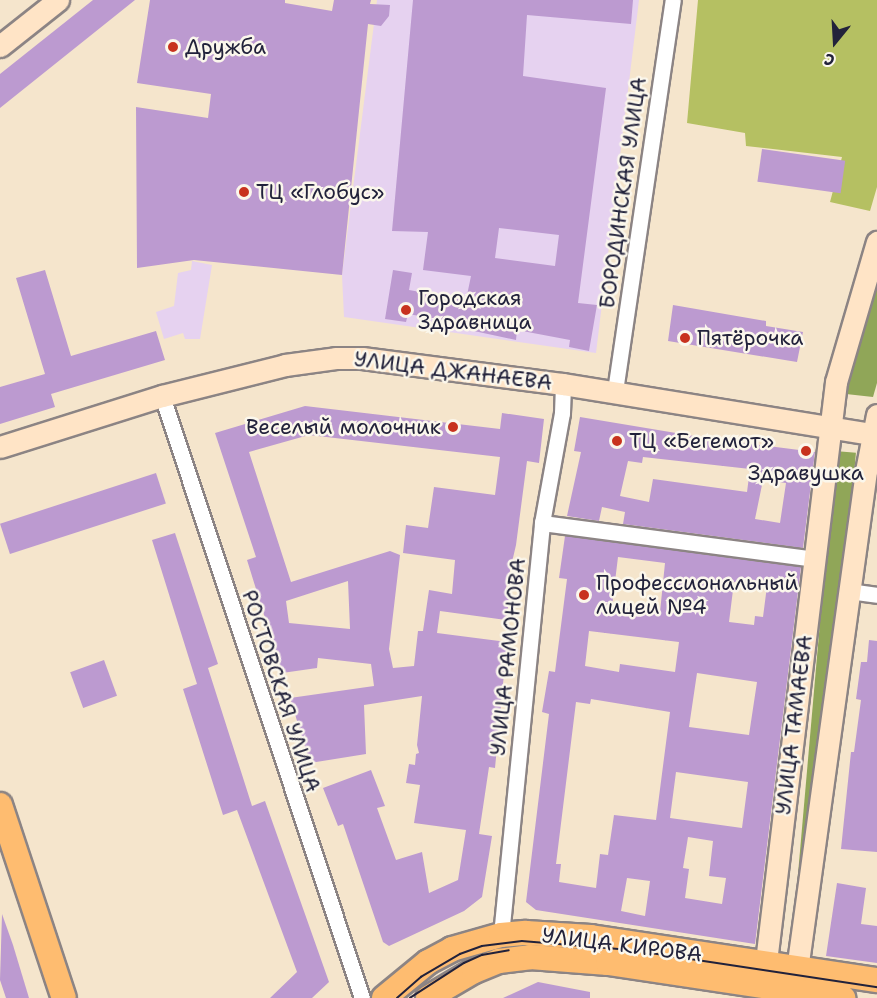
<!DOCTYPE html>
<meta charset="utf-8">
<style>
body{margin:0}
#map{position:relative;width:877px;height:998px;overflow:hidden;background:#f5e5cc;font-family:"Shantell Sans",sans-serif}
div>[style]{position:absolute}
.built>*{inset:0;background:#e6d2f0}
.green>*{inset:0;background:#b5c062}
.forest>*{inset:0;background:#90a658;transform-origin:0 0}
.building>*{inset:0;background:#bc9ad0;transform-origin:0 0}
.roads{filter:drop-shadow(2px 0 #8c8484) drop-shadow(-2px 0 #8c8484) drop-shadow(0 2px #8c8484) drop-shadow(0 -2px #8c8484)}
.street>*{height:15px;margin:-7.5px;padding:0 7.5px;transform-origin:7.5px;border-radius:7.5px;background:#fff}
.secondary>*{height:21px;margin:-10.5px;padding:0 10.5px;transform-origin:10.5px;border-radius:10.5px;background:#ffe4c6}
.primary>*{height:24px;margin:-12px;padding:0 12px;transform-origin:12px;border-radius:12px;background:#febc70}
.tram>*{height:1.5px;margin:-0.75px;padding:0 0.75px;transform-origin:0.75px;border-radius:0.75px;background:#22223b}
.dots>*{width:16px;height:16px;translate:-50% -50%;box-sizing:border-box;border:3px solid #fbf7ec;border-radius:50%}
span{translate:-50% -50%;white-space:nowrap;text-align:center;line-height:1.15;-webkit-text-stroke:5px #fbf7ec;paint-order:stroke}
.poi-label{font-size:21px;color:#22223b}
.left{translate:0 -50%;text-align:left}
.right{translate:-100% -50%;text-align:right}
.street-label{font-size:21px;color:#22223b}
.north{position:absolute;left:805px;top:12px;width:60px;height:60px;-webkit-text-stroke:4px #fbf7ec;paint-order:stroke;rotate:198deg;font-size:16px;font-weight:700;line-height:24px;text-align:center;color:#22223b}
.north::after{content:'';display:block;margin:auto;width:21px;height:27px;background:#22223b;clip-path:polygon(50% 0,100% 100%,50% 72%,0 100%)}
</style>
<div id="map">
<div class="built">
<div style="clip-path:polygon(377px 0,639px 0,596px 353px,344px 317px,342px 275px)"></div>
<div style="clip-path:polygon(192px 261px,212px 265px,200px 339px,185px 339px,183px 333px,164px 339px,156px 312px,174px 306px,178px 273px,191px 270px)"></div>
</div>
<div class="green">
<div style="clip-path:polygon(698px 0,877px 0,877px 187px,870px 211px,830px 202px,842px 157px,746px 146px,745px 133px,687px 123px)"></div>
</div>
<div class="forest">
<div style="clip-path:polygon(877px 277px,877px 383px,873px 397px,846px 394px)"></div>
<div style="left:835px;top:451px;width:21px;height:504px;rotate:5deg"></div>
</div>
<div class="building">
<div style="clip-path:polygon(93px 0,135px 0,0 108px,0 74px)"></div>
<div style="clip-path:polygon(150px 0,285px 0,285px 3px,332px 11px,334px 0,371px 0,370px 4px,390px 5px,389px 16px,381px 26px,368px 24px,342px 275px,194px 260px,137px 268px,136px 107px,208px 118px,211px 94px,137px 83px)"></div>
<div style="clip-path:polygon(evenodd,413px 0,633px 0,631px 24px,527px 15px,523px 76px,606px 88px,578px 303px,597px 305px,589px 351px,569px 347px,570px 340px,517px 330px,516px 340px,460px 328px,461px 323px,408px 314px,406px 322px,385px 319px,393px 270px,412px 273px,409px 290px,466px 300px,471px 276px,423px 270px,428px 232px,392px 231px,413px 0,499px 228px,559px 235px,555px 266px,495px 258px,499px 228px)"></div>
<div style="left:762px;top:149px;width:84px;height:33px;rotate:8deg"></div>
<div style="clip-path:polygon(45px 270px,71px 356px,156px 331px,165px 360px,51px 394px,55px 407px,0 424px,0 387px,45px 374px,16px 278px)"></div>
<div style="clip-path:polygon(673px 305px,766px 321px,766px 326px,803px 332px,797px 362px,668px 341px)"></div>
<div style="clip-path:polygon(evenodd,305px 406px,500px 429px,502px 413px,544px 419px,539px 463px,527px 461px,516px 545px,506px 588px,511px 589px,506px 620px,440px 611px,437px 633px,507px 642px,495px 768px,489px 767px,479px 834px,492px 836px,482px 897px,464px 911px,389px 946px,383px 942px,343px 824px,338px 826px,323px 788px,371px 770px,385px 806px,377px 808px,396px 860px,422px 852px,429px 893px,458px 880px,466px 830px,414px 823px,420px 785px,406px 783px,409px 764px,415px 765px,416px 754px,419px 753px,417px 745px,422px 696px,364px 705px,366px 754px,310px 763px,290px 698px,374px 686px,371px 664px,318px 658px,317px 668px,282px 673px,247px 560px,256px 557px,215px 433px,305px 406px,309px 435px,500px 457px,495px 495px,434px 487px,428px 528px,406px 525px,403px 553px,455px 560px,452px 594px,429px 590px,423px 631px,418px 631px,414px 666px,393px 668px,389px 649px,400px 555px,390px 551px,291px 582px,249px 452px,309px 435px,305px 406px,348px 581px,350px 629px,289px 623px,286px 601px,348px 581px)"></div>
<div style="clip-path:polygon(evenodd,580px 417px,706px 438px,815px 452px,803px 548px,623px 524px,625px 512px,602px 507px,599px 521px,567px 516px,581px 452px,574px 451px,580px 417px,643px 457px,750px 469px,747px 492px,653px 479px,649px 502px,620px 496px,628px 461px,642px 463px,643px 457px,580px 417px,763px 480px,786px 483px,780px 523px,755px 519px,763px 480px)"></div>
<div style="left:156px;top:473px;width:32px;height:164px;rotate:72deg"></div>
<div style="clip-path:polygon(175px 533px,218px 664px,208px 668px,252px 806px,265px 801px,329px 982px,312px 998px,270px 998px,297px 972px,237px 810px,223px 815px,183px 689px,197px 684px,152px 540px)"></div>
<div style="clip-path:polygon(evenodd,565px 536px,801px 567px,755px 944px,536px 910px,526px 902px,549px 714px,542px 712px,549px 671px,555px 672px,567px 579px,559px 578px,565px 536px,618px 557px,665px 563px,660px 612px,612px 606px,618px 557px,565px 536px,734px 582px,767px 586px,763px 617px,755px 616px,754px 625px,729px 622px,734px 582px,565px 536px,589px 631px,679px 642px,675px 672px,620px 664px,619px 672px,585px 666px,589px 631px,565px 536px,697px 673px,757px 682px,749px 735px,689px 727px,697px 673px,565px 536px,591px 699px,670px 712px,656px 820px,614px 815px,608px 855px,600px 854px,596px 888px,559px 882px,561px 864px,556px 864px,576px 702px,590px 704px,591px 699px,565px 536px,676px 772px,748px 782px,742px 828px,670px 818px,676px 772px,565px 536px,688px 837px,713px 841px,709px 876px,726px 878px,722px 904px,685px 898px,689px 869px,683px 868px,688px 837px,565px 536px,627px 878px,650px 881px,645px 916px,621px 911px,627px 878px)"></div>
<div style="clip-path:polygon(869px 640px,877px 641px,877px 852px,841px 849px,851px 752px,854px 752px,861px 700px,856px 699px,861px 662px,867px 662px)"></div>
<div style="left:104px;top:660px;width:38px;height:36px;rotate:70deg"></div>
<div style="clip-path:polygon(837px 883px,866px 888px,861px 924px,877px 926px,877px 963px,826px 956px)"></div>
<div style="clip-path:polygon(2px 914px,13px 945px,29px 998px,6px 998px,0 980px)"></div>
<div style="clip-path:polygon(538px 982px,590px 992px,590px 998px,503px 998px)"></div>
</div>
<div class="roads">
<div class="street">
<div style="left:615px;top:391px;width:395px;rotate:-81.6deg"></div>
<div style="left:162px;top:396px;width:634px;rotate:71.62deg"></div>
<div style="left:542px;top:523px;width:274px;rotate:7.5deg"></div>
<div style="left:849px;top:591px;width:28px;rotate:8deg"></div>
<div style="left:501px;top:935px;width:414px;rotate:-84.3deg"></div>
<div style="left:542px;top:523px;width:112px;rotate:-79.7deg"></div>
<div style="left:562px;top:413px;width:29px;rotate:-88deg"></div>
</div>
<div class="secondary">
<div style="left:0;top:46px;width:74px;rotate:-38.4deg"></div>
<div style="left:0;top:447px;width:170px;rotate:-17.5deg"></div>
<div style="left:162px;top:396px;width:127px;rotate:-14.1deg"></div>
<div style="left:285px;top:365px;width:51px;rotate:-7.8deg"></div>
<div style="left:336px;top:358px;width:26px"></div>
<div style="left:362px;top:358px;width:203px;rotate:7.4deg"></div>
<div style="left:563px;top:384px;width:318px;rotate:9.2deg"></div>
<div style="left:764px;top:978px;width:600px;rotate:-83.11deg"></div>
<div style="left:836px;top:382px;width:146px;rotate:-73.7deg"></div>
<div style="left:795px;top:984px;width:518px;rotate:-82.12deg"></div>
<div style="left:866px;top:471px;width:57px;rotate:-78.9deg"></div>
</div>
<div class="primary">
<div style="left:0;top:805px;width:203px;rotate:71.7deg"></div>
<div style="left:384px;top:998px;width:57px;rotate:-39.3deg"></div>
<div style="left:428px;top:962px;width:27px;rotate:-28deg"></div>
<div style="left:452px;top:949px;width:51px;rotate:-15.9deg"></div>
<div style="left:501px;top:935px;width:25px;rotate:-5deg"></div>
<div style="left:526px;top:933px;width:65px;rotate:3.5deg"></div>
<div style="left:591px;top:937px;width:289px;rotate:8.6deg"></div>
<div style="left:428px;top:998px;width:53px;rotate:-30.4deg"></div>
<div style="left:474px;top:971px;width:27px;rotate:-22deg"></div>
<div style="left:499px;top:961px;width:31px;rotate:-7deg"></div>
<div style="left:530px;top:957px;width:78px;rotate:4.4deg"></div>
<div style="left:608px;top:963px;width:238px;rotate:8.5deg"></div>
</div>
</div>
<div class="tram">
<div style="left:397px;top:998px;width:32px;rotate:-41deg"></div>
<div style="left:421px;top:977px;width:45px;rotate:-30.5deg"></div>
<div style="left:460px;top:954px;width:23px;rotate:-20deg"></div>
<div style="left:482px;top:946px;width:40px;rotate:-7.1deg"></div>
<div style="left:522px;top:941px;width:109px;rotate:4.7deg"></div>
<div style="left:631px;top:950px;width:249px;rotate:8.6deg"></div>
<div style="left:410px;top:998px;width:64px;rotate:-32.9deg"></div>
<div style="left:464px;top:963px;width:20px;rotate:-24deg"></div>
<div style="left:482px;top:955px;width:27px;rotate:-10deg"></div>
</div>
<div class="dots">
<div style="left:173px;top:47px;background:#c8321e"></div>
<div style="left:244px;top:192px;background:#c8321e"></div>
<div style="left:406px;top:310px;background:#c8321e"></div>
<div style="left:685px;top:338px;background:#c8321e"></div>
<div style="left:453px;top:427px;background:#c8321e"></div>
<div style="left:617px;top:441px;background:#c8321e"></div>
<div style="left:806px;top:451px;background:#c8321e"></div>
<div style="left:584px;top:595px;background:#c8321e"></div>
</div>
<div class="poi-label">
<span class="left" style="left:185px;top:47px">Дружба</span>
<span class="left" style="left:256px;top:192px">ТЦ «Глобус»</span>
<span class="left" style="left:418px;top:310px">Городская<br>Здравница</span>
<span class="left" style="left:697px;top:338px">Пятёрочка</span>
<span class="right" style="left:441px;top:427px">Веселый молочник</span>
<span class="left" style="left:629px;top:441px">ТЦ «Бегемот»</span>
<span style="left:806px;top:473px">Здравушка</span>
<span class="left" style="left:596px;top:595px">Профессиональный<br>лицей №4</span>
</div>
<div class="street-label">
<span style="left:623px;top:193px;rotate:-82deg">БОРОДИНСКАЯ УЛИЦА</span>
<span style="left:453px;top:371px;rotate:7deg">УЛИЦА ДЖАНАЕВА</span>
<span style="left:508px;top:657px;rotate:-84deg">УЛИЦА РАМОНОВА</span>
<span style="left:281px;top:691px;rotate:72deg">РОСТОВСКАЯ УЛИЦА</span>
<span style="left:794px;top:725px;rotate:-83deg">УЛИЦА ТАМАЕВА</span>
<span style="left:622px;top:945px;rotate:7deg">УЛИЦА КИРОВА</span>
</div>
<div class="north">С</div>
</div>
